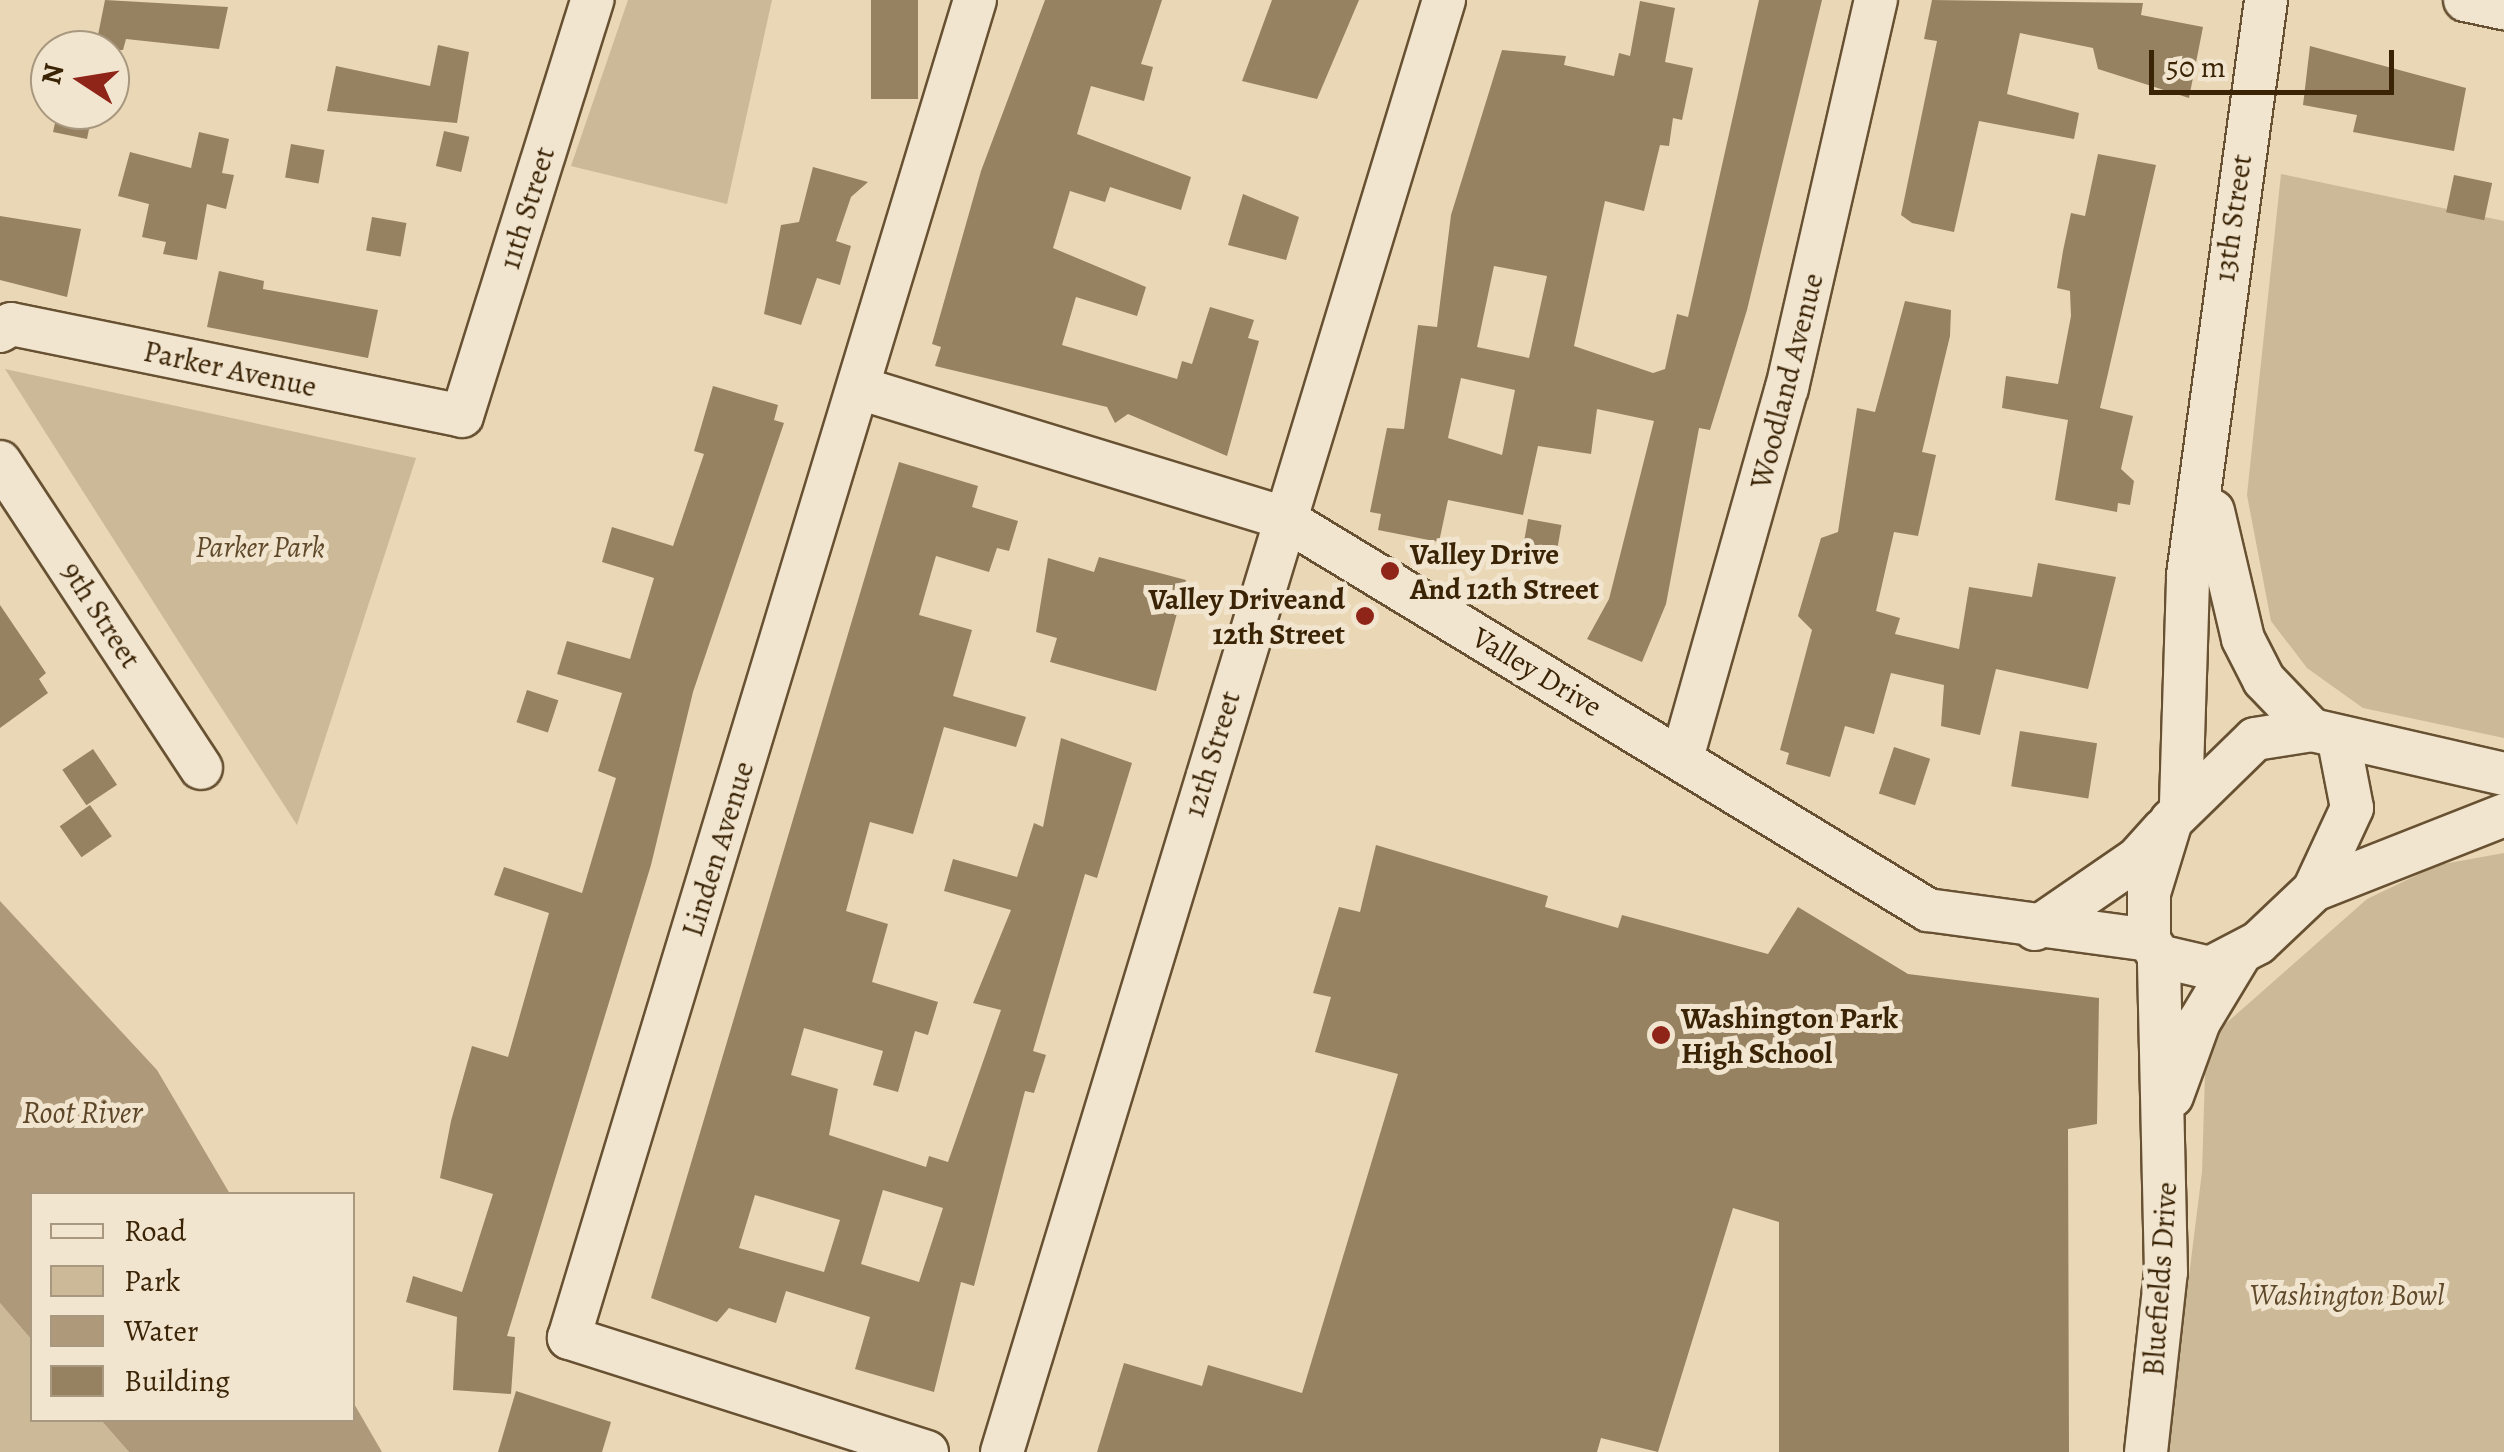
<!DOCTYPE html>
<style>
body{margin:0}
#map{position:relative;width:2504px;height:1452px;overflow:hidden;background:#ead7b5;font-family:Alegreya,serif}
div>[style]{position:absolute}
.green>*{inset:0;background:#ccb997}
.water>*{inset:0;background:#ae9a7a}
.building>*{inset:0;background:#968161;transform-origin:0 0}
.roads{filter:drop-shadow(2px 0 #675132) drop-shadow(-2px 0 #675132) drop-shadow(0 2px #675132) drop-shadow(0 -2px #675132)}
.minor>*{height:42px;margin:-21px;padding:0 21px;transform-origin:21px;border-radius:21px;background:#f1e5cf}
.dots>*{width:28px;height:28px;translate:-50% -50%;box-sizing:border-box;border:5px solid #f1e5cf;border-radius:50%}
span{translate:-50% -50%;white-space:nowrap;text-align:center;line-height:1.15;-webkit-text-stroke:10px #f1e5cf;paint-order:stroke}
.street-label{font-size:30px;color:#3b2406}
.park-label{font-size:30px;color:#5f492a;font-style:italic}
.poi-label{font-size:30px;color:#3b2406;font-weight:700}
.left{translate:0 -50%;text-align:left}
.right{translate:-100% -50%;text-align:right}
.water-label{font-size:32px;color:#5e4729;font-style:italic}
.legend{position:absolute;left:30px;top:1192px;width:325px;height:230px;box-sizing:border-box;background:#f1e5cf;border:2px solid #a8987f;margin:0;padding:12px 18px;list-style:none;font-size:30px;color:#3b2406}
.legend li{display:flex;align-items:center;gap:20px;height:50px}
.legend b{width:50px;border:2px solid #a8987f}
.north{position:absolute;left:30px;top:30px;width:100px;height:100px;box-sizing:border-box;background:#f1e5cf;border:2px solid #a8987f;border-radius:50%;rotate:282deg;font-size:28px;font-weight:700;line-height:40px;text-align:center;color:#3b2406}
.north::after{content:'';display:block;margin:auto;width:35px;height:45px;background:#8f2418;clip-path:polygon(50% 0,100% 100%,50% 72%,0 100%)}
.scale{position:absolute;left:2149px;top:50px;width:245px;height:45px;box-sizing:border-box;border:5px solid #3b2406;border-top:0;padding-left:12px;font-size:30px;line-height:35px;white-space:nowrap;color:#3b2406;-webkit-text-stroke:8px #f1e5cf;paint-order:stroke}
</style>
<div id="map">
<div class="green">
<div style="clip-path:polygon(628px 0,772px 0,727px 204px,571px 166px)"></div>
<div style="clip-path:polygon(2281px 174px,2504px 221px,2504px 738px,2363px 708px,2307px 668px,2271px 621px,2247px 495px)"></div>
<div style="clip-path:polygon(5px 369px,416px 458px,297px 825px,184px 650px)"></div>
<div style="clip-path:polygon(2504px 853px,2504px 1452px,2167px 1452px,2202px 1172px,2206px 1041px,2367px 899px,2438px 865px)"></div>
<div style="clip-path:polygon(0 1303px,32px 1340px,32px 1420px,101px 1420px,129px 1452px,0 1452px)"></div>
</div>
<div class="water">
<div style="clip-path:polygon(0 901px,157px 1070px,230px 1194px,32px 1194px,32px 1340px,0 1303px)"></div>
<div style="clip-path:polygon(353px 1402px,382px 1452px,129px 1452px,101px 1420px,352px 1420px)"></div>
</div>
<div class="building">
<div style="clip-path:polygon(105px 0,228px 7px,219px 49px,126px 39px,123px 50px,95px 50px)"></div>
<div style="left:871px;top:0;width:47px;height:99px"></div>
<div style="clip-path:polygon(1045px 0,1162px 0,1141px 64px,1153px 67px,1144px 101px,1091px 86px,1077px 134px,1191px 177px,1181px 210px,1110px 187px,1105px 202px,1070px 191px,1053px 248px,1146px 287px,1137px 316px,1076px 297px,1062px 345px,1177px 379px,1182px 361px,1192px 364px,1210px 307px,1254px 320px,1248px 338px,1259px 341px,1227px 456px,1128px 414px,1115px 423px,1107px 407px,935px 366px,941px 347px,932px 344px,981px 171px)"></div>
<div style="clip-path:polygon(1272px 0,1359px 0,1317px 99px,1242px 81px)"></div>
<div style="clip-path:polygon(evenodd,1759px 0,1822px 0,1747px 310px,1710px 430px,1699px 428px,1666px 604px,1642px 662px,1587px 639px,1609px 599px,1654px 421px,1597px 409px,1591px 454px,1538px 446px,1523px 515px,1448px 500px,1439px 542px,1378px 530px,1381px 514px,1370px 512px,1387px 428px,1404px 429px,1418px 325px,1437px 327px,1451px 215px,1502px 50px,1566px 56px,1564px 65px,1614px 76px,1619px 53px,1630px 56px,1640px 1px,1675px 8px,1665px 62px,1693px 68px,1682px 120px,1673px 118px,1669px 146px,1660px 145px,1644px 211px,1605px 201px,1574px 346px,1653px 373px,1665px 369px,1677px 314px,1688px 317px,1759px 0,1494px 266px,1547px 276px,1529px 358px,1477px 347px,1494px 266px,1759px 0,1461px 378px,1515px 390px,1502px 455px,1448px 438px,1461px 378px)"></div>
<div style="clip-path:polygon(1932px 0,2143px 3px,2141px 15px,2203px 27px,2189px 98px,2098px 69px,2093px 48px,2020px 33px,2007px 94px,2079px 113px,2074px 139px,1979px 121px,1954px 232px,1912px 223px,1901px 215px,1937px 41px,1924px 39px)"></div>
<div style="clip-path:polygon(438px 45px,469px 52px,457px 123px,327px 111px,336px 66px,430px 86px)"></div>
<div style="clip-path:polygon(2310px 46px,2466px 88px,2454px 151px,2353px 132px,2357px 115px,2303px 105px)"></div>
<div style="clip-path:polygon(58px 110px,93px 110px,87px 139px,53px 132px)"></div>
<div style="left:444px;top:131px;width:26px;height:36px;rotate:13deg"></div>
<div style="clip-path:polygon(199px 132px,229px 139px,222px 173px,234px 175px,226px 209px,207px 204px,197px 260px,163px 254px,166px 242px,142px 237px,149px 204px,118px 196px,130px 152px,191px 168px)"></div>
<div style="left:291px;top:144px;width:34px;height:34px;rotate:10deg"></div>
<div style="clip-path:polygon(2098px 154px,2156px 165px,2100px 408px,2133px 416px,2121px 469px,2134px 481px,2130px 505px,2118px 503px,2117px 512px,2055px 500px,2068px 420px,2002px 408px,2006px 376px,2058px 384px,2071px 316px,2070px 291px,2057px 288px,2063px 251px,2071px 213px,2085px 216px)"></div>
<div style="clip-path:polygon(813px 167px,868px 182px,851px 197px,836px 241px,851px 246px,840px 285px,817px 278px,801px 325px,764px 314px,781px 225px,799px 222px)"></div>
<div style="left:2454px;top:175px;width:39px;height:38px;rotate:12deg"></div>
<div style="clip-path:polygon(1243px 194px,1299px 217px,1286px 260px,1228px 245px)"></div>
<div style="clip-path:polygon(0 216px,81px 229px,67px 297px,0 280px)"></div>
<div style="left:372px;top:217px;width:35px;height:34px;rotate:10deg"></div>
<div style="clip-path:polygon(219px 271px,264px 281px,263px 289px,378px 310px,368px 358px,207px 327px)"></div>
<div style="clip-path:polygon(1905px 301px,1951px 310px,1950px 336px,1922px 452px,1936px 455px,1918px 536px,1894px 532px,1876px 611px,1900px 618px,1895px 634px,1959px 649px,1969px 587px,2032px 597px,2038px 563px,2116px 577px,2088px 689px,1996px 669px,1980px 735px,1941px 726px,1944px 685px,1891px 673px,1874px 734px,1845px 726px,1830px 777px,1786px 764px,1789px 753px,1780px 750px,1812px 630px,1798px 616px,1821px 538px,1838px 532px,1857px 408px,1875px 412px)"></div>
<div style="clip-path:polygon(713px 386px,778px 405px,774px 420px,784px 423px,693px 692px,651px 865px,507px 1336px,515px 1337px,511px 1394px,453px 1390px,457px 1317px,406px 1302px,413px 1276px,462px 1292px,493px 1194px,440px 1178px,451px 1121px,472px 1046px,508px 1057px,549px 913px,494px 895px,504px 867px,582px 893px,616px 778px,598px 771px,622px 693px,557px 674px,567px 641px,630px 659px,654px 578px,602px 562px,612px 527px,673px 546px,704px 454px,694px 451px)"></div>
<div style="clip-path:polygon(evenodd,899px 462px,978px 486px,972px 507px,1018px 521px,1009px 551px,997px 548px,989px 572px,936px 556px,919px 615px,972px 630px,953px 696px,1026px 717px,1016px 747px,944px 727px,913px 834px,870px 822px,846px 911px,888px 924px,872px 982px,938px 1002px,928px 1035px,915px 1031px,898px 1092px,873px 1085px,883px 1051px,804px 1028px,791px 1075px,838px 1089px,829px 1135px,926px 1167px,929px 1156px,948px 1162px,1001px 1010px,973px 1003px,1011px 910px,944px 891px,953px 859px,1017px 877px,1034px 823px,1043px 827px,1061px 738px,1132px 763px,1097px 878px,1085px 874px,1033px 1051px,1046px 1055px,1034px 1093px,1025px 1091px,974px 1286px,961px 1282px,934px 1392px,855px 1369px,870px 1317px,786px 1291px,776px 1323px,729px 1308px,717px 1322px,651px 1298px,899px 462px,883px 1190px,943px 1208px,919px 1282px,861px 1264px,883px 1190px,899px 462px,755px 1195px,840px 1220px,824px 1272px,739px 1248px,755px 1195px)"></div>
<div style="left:1528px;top:519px;width:34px;height:37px;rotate:10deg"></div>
<div style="clip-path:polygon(1099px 557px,1186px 580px,1156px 691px,1050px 662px,1057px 638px,1036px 632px,1048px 558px,1094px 572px)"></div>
<div style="clip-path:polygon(0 605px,46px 673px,39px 679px,48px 693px,0 728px)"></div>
<div style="left:527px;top:690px;width:33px;height:34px;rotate:18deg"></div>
<div style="left:2020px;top:731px;width:78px;height:56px;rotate:9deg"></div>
<div style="left:1894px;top:747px;width:38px;height:49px;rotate:18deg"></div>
<div style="left:93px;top:749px;width:43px;height:37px;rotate:56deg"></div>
<div style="left:90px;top:805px;width:38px;height:37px;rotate:55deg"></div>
<div style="clip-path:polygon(1376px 845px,1548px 896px,1545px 907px,1618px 928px,1622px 915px,1768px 954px,1798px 907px,1908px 974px,2099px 998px,2097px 1124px,2068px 1129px,2069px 1452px,1779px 1452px,1779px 1222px,1733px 1208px,1658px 1452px,1601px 1438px,1597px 1452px,1097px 1452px,1124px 1363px,1202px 1386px,1208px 1365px,1302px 1393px,1398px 1074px,1315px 1052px,1331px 997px,1313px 993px,1339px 907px,1360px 912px)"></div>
<div style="clip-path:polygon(516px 1391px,611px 1422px,602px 1452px,498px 1452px)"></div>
</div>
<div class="roads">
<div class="minor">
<div style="left:2465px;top:0;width:40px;rotate:12deg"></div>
<div style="left:0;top:331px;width:13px;rotate:-32deg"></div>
<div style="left:11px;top:324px;width:460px;rotate:11.5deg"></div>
<div style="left:462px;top:416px;width:436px;rotate:-72.6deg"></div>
<div style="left:859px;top:388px;width:443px;rotate:17deg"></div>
<div style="left:1283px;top:518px;width:755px;rotate:31.29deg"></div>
<div style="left:1928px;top:910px;width:223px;rotate:7.7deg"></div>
<div style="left:0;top:462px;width:366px;rotate:56.7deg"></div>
<div style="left:2213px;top:511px;width:131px;rotate:76.8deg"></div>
<div style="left:2243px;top:639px;width:46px;rotate:62.9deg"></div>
<div style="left:2264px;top:680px;width:69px;rotate:46.2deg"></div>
<div style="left:2339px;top:741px;width:68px;rotate:79deg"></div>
<div style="left:2352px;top:808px;width:90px;rotate:114.9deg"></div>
<div style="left:2314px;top:890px;width:77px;rotate:136.6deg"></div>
<div style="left:2258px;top:943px;width:54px;rotate:152.5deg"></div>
<div style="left:2210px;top:968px;width:52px;rotate:-166.8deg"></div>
<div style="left:2159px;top:956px;width:19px;rotate:-122deg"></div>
<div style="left:2149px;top:940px;width:47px;rotate:-90deg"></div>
<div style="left:2149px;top:893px;width:75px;rotate:-73deg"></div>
<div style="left:2171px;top:821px;width:117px;rotate:-44.3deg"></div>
<div style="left:2255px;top:739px;width:58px;rotate:-9deg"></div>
<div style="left:2312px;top:730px;width:197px;rotate:12.9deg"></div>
<div style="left:1682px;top:758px;width:385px;rotate:-74.2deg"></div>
<div style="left:1787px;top:388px;width:398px;rotate:-77.1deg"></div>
<div style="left:2181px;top:803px;width:228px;rotate:-88.2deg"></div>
<div style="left:2188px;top:575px;width:580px;rotate:-82.27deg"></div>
<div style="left:2314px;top:890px;width:204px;rotate:-21.5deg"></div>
<div style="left:2035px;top:929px;width:124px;rotate:-34.5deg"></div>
<div style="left:2137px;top:859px;width:40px;rotate:-48deg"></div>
<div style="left:2172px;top:1096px;width:79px;rotate:-70deg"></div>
<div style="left:2199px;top:1022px;width:79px;rotate:-58.9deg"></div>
<div style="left:927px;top:1452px;width:376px;rotate:-162.3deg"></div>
<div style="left:569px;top:1338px;width:1398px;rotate:-73.12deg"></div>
<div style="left:1002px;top:1452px;width:1518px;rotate:-73.07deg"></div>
<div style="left:2146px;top:1452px;width:181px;rotate:-83.7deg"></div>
<div style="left:2166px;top:1272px;width:316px;rotate:-91.3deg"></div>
</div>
</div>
<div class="dots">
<div style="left:1390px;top:571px;background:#8f2418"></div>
<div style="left:1365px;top:616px;background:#8f2418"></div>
<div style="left:1661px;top:1035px;background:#8f2418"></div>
</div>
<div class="street-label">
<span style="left:527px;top:208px;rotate:-73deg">11th Street</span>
<span style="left:2233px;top:218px;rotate:-82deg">13th Street</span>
<span style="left:230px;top:369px;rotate:12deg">Parker Avenue</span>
<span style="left:1787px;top:381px;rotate:-76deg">Woodland Avenue</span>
<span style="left:101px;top:615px;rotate:57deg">9th Street</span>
<span style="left:1537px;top:672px;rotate:31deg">Valley Drive</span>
<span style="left:1212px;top:754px;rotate:-73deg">12th Street</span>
<span style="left:718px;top:849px;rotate:-73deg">Linden Avenue</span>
<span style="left:2160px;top:1279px;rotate:-86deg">Bluefields Drive</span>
</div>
<div class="park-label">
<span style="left:260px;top:547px">Parker Park</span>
<span style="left:2347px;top:1295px">Washington Bowl</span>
</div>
<div class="poi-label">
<span class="left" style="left:1410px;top:571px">Valley Drive<br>And 12th Street</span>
<span class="right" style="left:1345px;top:616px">Valley Driveand<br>12th Street</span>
<span class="left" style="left:1681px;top:1035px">Washington Park<br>High School</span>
</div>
<div class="water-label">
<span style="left:82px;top:1112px">Root River</span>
</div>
<ul class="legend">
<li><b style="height:12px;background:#f1e5cf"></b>Road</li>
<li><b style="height:28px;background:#ccb997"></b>Park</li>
<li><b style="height:28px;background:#ae9a7a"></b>Water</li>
<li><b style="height:28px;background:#968161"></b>Building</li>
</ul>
<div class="north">N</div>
<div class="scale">50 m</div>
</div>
